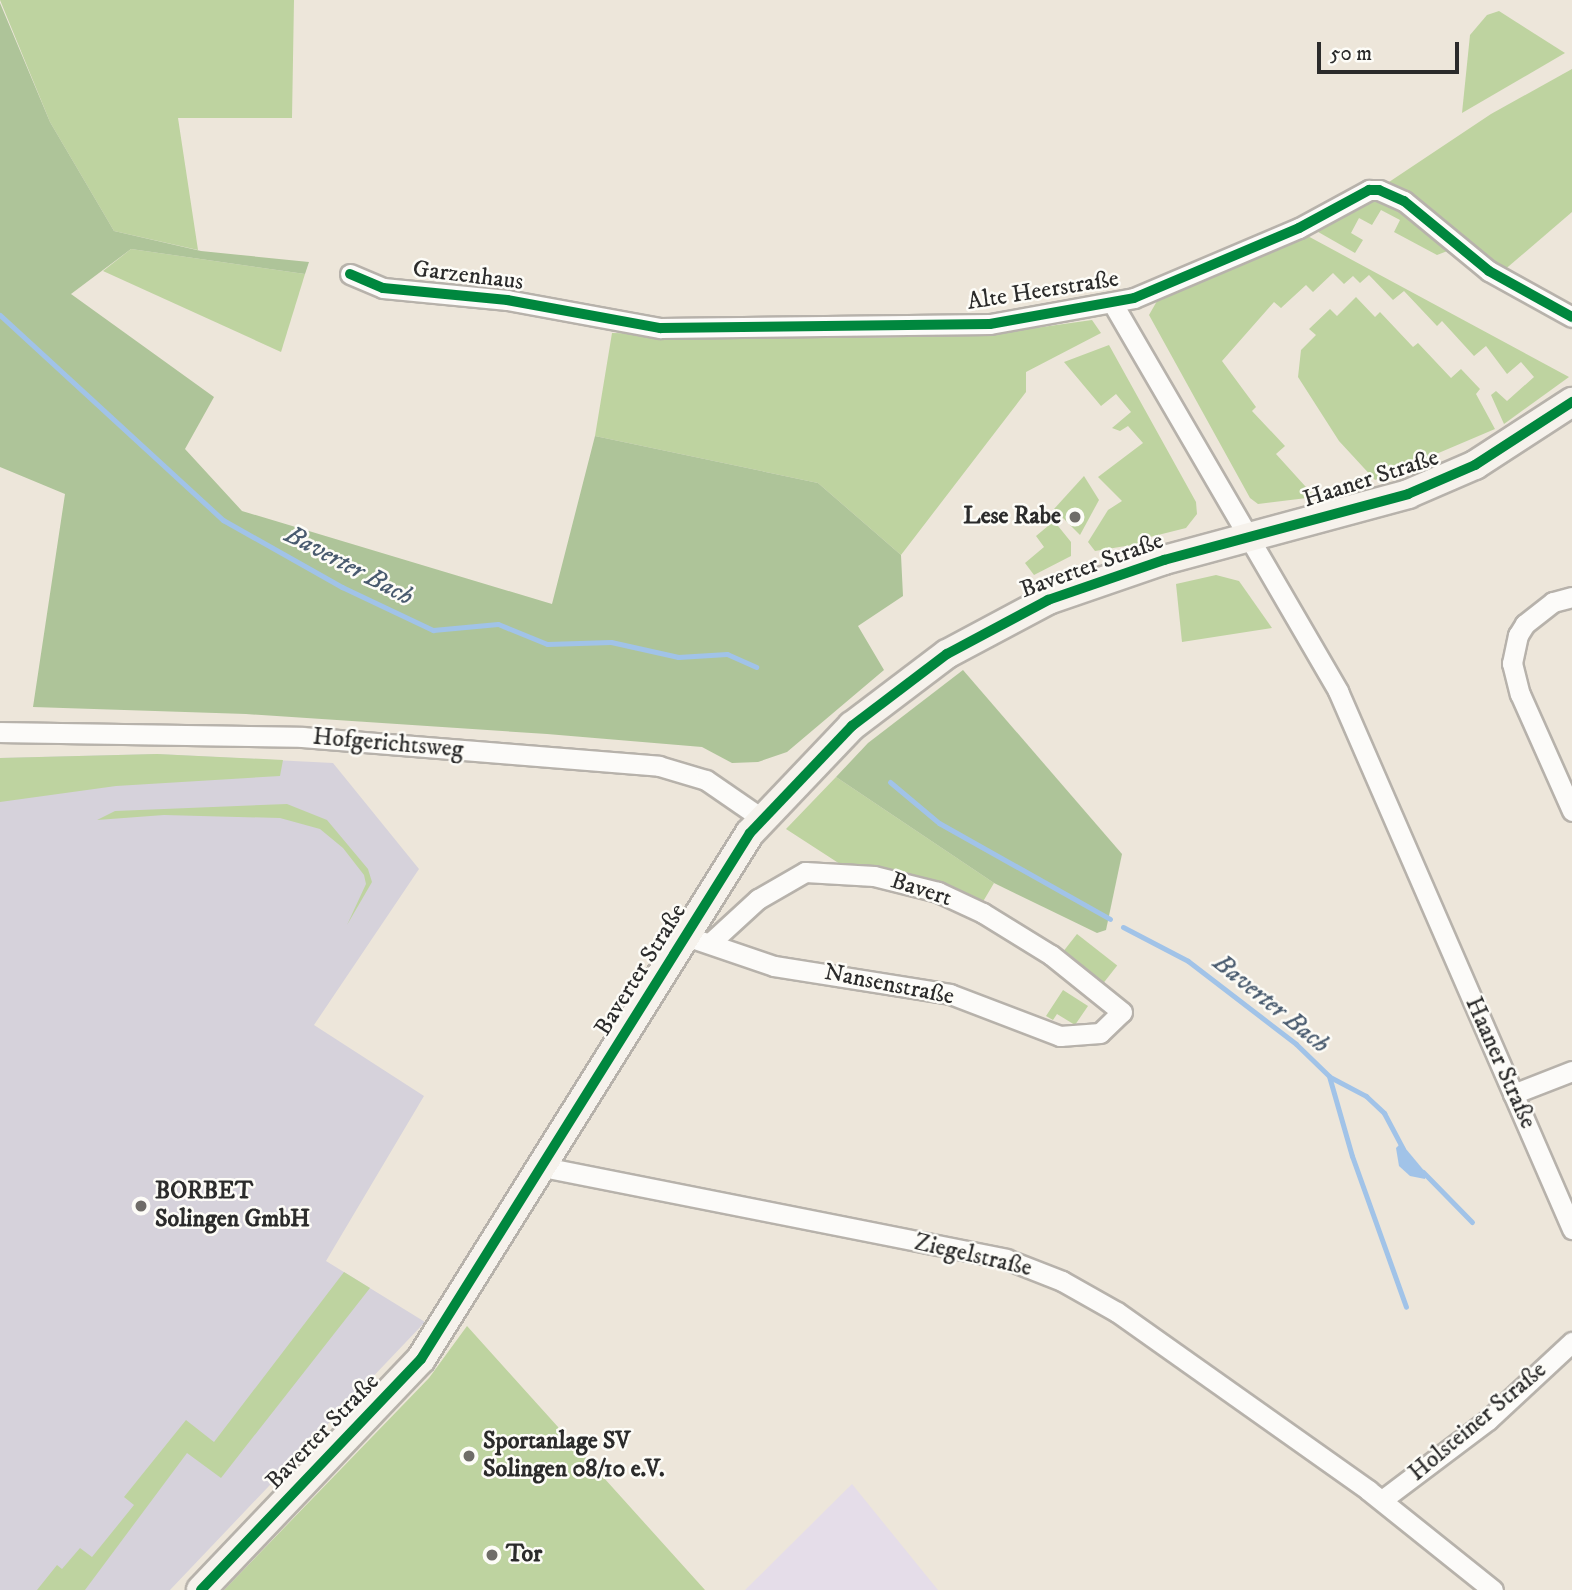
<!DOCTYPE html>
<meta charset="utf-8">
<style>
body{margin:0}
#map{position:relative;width:1572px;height:1590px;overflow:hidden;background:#ede6da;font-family:"IM FELL DW Pica",serif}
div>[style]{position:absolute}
.built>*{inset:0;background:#e5dde9}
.industrial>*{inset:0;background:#d6d2db}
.green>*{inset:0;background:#bed3a0;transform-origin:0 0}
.forest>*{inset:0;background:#aec499}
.water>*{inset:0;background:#a1c3e8}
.stream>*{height:5px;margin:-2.5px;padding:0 2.5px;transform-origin:2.5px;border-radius:2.5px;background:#a1c3e8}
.roads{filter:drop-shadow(2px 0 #b7b2ab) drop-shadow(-2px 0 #b7b2ab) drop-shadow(0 2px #b7b2ab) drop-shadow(0 -2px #b7b2ab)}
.minor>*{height:19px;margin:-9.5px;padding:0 9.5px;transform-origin:9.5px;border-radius:9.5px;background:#fcfbf9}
.secondary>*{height:28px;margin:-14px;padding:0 14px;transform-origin:14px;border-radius:14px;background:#f6f2ec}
.cycleway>*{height:10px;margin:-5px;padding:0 5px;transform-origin:5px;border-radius:5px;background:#00873e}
.dots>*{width:19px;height:19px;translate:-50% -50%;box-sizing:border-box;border:4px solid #fdfcf7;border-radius:50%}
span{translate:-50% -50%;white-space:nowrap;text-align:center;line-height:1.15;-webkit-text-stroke:5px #fdfcf7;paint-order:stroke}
.street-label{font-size:24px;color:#2b2b2b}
.poi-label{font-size:24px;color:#2b2b2b;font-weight:700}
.right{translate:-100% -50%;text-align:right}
.left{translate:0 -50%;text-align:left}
.water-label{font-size:26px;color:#495b6f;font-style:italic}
.scale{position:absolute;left:1317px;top:42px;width:142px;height:32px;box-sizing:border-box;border:4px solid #2b2b2b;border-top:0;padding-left:9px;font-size:21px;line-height:24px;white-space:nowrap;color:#2b2b2b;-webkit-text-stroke:5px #fdfcf7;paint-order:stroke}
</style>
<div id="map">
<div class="built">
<div style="clip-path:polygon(852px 1484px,938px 1590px,745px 1590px)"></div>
</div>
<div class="industrial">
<div style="clip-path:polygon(157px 754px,333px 763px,419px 869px,314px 1025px,424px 1096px,326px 1261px,425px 1322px,170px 1590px,0 1590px,0 758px)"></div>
</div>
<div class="green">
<div style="clip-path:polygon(0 0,294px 0,292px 118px,178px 118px,198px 250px,114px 231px,50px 122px)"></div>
<div style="clip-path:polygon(1499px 11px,1565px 53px,1462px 113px,1470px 35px,1487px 15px)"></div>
<div style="clip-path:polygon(1572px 69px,1572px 212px,1502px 272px,1389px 182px,1491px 114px)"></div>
<div style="clip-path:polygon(1384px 199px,1401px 208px,1450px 250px,1437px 255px,1394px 232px,1400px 220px,1381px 210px,1372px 225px,1359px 218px,1351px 233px,1363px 240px,1355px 253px,1313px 229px,1352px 205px)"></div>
<div style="clip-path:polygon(1304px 234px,1569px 377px,1504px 424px,1491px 395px,1496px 391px,1507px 401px,1534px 377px,1521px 362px,1507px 374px,1486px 346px,1474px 356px,1442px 321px,1437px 326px,1404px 291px,1393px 300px,1369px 275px,1360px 283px,1353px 276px,1344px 284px,1333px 273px,1313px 292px,1306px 285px,1281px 308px,1274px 302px,1222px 361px,1256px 407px,1252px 411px,1285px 446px,1276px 454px,1315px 497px,1258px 504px,1250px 498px,1149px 315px,1157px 301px)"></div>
<div style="clip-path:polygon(131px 249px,305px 274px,281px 352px,103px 271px)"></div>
<div style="clip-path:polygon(1356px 297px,1375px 317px,1380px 312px,1413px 347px,1418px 343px,1451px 378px,1461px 369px,1480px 389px,1476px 394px,1495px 429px,1375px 480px,1339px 441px,1298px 377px,1301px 350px,1316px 335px,1309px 329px,1330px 309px,1337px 316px)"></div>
<div style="clip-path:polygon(1092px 320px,1101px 333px,1026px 372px,1026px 392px,901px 555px,818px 483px,595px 436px,612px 333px,873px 338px,994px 334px)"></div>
<div style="clip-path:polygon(1109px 345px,1196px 502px,1197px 514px,1186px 528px,1138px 540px,1138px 544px,1095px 551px,1088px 542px,1108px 510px,1122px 501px,1098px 477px,1143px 443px,1128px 426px,1120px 431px,1112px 428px,1131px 412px,1116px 394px,1101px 406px,1064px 362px)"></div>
<div style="clip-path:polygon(1084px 476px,1099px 500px,1080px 535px,1054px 509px)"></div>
<div style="clip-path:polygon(1054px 521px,1071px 542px,1071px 556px,1034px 575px,1025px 563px,1044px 547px,1036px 536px)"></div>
<div style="clip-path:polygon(1216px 575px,1239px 581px,1272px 628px,1182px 642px,1176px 584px)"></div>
<div style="clip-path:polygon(157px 754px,283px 760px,280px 776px,116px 786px,0 802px,0 758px)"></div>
<div style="clip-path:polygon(836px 777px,994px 883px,981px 905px,913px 879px,840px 864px,786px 829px)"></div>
<div style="clip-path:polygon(287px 804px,327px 820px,368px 869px,372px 882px,347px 925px,366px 884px,364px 875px,343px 848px,320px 829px,280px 818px,164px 815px,97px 820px,115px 811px)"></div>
<div style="left:1077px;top:934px;width:51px;height:22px;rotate:38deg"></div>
<div style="clip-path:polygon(1063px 990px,1088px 1006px,1075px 1025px,1057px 1014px,1053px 1020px,1046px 1016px)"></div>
<div style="clip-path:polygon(344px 1272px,370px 1288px,221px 1478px,187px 1453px,85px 1590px,37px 1590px,57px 1565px,62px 1569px,80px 1548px,92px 1557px,134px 1505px,124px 1497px,186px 1420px,214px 1442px)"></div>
<div style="clip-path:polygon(467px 1326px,705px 1590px,224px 1590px,429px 1378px)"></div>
</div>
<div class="forest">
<div style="clip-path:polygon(0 3px,50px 122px,114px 231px,201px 251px,309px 262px,305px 274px,131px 249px,71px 294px,214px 397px,185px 449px,242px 511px,552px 604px,595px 436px,818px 483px,901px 555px,903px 596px,858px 626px,884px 670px,787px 752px,758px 762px,732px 763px,702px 747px,547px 734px,246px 714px,33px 707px,65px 494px,0 467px)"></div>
<div style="clip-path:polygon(963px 670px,1122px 854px,1106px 930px,1097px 933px,994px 883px,836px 777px,868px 743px)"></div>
</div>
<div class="water">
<div style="clip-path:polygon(1401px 1143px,1426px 1173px,1425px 1179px,1410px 1176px,1399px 1166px,1396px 1148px)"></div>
</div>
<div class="stream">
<div style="left:0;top:315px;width:303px;rotate:42.6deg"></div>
<div style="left:223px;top:520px;width:137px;rotate:29.4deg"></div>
<div style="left:342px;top:587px;width:101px;rotate:25.3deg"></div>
<div style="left:433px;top:630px;width:65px;rotate:-5.3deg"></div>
<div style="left:498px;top:624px;width:53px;rotate:22.2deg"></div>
<div style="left:547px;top:644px;width:64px;rotate:-1.8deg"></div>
<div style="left:611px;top:642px;width:69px;rotate:12.6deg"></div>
<div style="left:678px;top:657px;width:49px;rotate:-3.5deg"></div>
<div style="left:727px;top:654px;width:32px;rotate:24deg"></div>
<div style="left:890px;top:782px;width:64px;rotate:39.9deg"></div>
<div style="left:939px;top:823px;width:196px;rotate:29.3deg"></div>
<div style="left:1123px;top:927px;width:73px;rotate:27.6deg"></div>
<div style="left:1188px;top:961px;width:136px;rotate:37.5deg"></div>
<div style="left:1296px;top:1044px;width:46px;rotate:44.1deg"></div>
<div style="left:1329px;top:1076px;width:83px;rotate:74deg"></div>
<div style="left:1352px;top:1156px;width:160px;rotate:70.3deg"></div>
<div style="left:1330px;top:1077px;width:41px;rotate:27.8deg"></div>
<div style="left:1366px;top:1096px;width:25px;rotate:43deg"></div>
<div style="left:1384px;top:1113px;width:40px;rotate:62deg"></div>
<div style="left:1423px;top:1172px;width:70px;rotate:45.6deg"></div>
</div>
<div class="roads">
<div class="minor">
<div style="left:350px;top:274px;width:36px;rotate:23deg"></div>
<div style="left:383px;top:288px;width:125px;rotate:5.5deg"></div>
<div style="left:507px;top:300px;width:156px;rotate:10.4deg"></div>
<div style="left:660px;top:328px;width:330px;rotate:-0.7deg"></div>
<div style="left:990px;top:324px;width:146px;rotate:-10.2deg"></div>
<div style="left:1134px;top:298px;width:179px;rotate:-23deg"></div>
<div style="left:1299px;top:228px;width:80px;rotate:-28.5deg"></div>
<div style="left:1369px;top:190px;width:10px"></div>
<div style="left:1379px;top:190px;width:27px;rotate:24deg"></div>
<div style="left:1404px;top:201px;width:110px;rotate:39.5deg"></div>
<div style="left:1489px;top:271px;width:95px;rotate:29deg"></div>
<div style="left:1113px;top:304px;width:448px;rotate:59.8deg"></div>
<div style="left:1338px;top:691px;width:587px;rotate:66.49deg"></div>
<div style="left:1572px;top:597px;width:20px;rotate:165deg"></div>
<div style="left:1553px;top:602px;width:36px;rotate:142deg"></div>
<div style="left:1525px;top:624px;width:13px;rotate:122deg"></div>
<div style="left:1518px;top:635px;width:29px;rotate:102deg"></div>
<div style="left:1512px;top:663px;width:32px;rotate:76deg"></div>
<div style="left:1520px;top:694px;width:128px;rotate:66deg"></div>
<div style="left:0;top:732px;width:302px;rotate:0.9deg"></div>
<div style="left:302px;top:737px;width:358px;rotate:4.6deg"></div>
<div style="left:659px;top:766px;width:49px;rotate:16.6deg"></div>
<div style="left:706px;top:780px;width:67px;rotate:34.6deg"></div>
<div style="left:686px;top:936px;width:93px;rotate:18.8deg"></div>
<div style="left:774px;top:966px;width:178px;rotate:9deg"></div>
<div style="left:950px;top:994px;width:118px;rotate:20.9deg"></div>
<div style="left:1060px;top:1036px;width:40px;rotate:-4.3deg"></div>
<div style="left:1100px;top:1033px;width:30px;rotate:-44deg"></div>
<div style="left:1122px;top:1012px;width:91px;rotate:-141.2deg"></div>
<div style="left:1051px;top:955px;width:80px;rotate:-148.3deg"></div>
<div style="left:983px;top:913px;width:50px;rotate:-155deg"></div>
<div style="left:938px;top:892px;width:66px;rotate:-166deg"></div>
<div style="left:874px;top:876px;width:69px;rotate:-176.7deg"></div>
<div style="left:805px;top:872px;width:54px;rotate:150.1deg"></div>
<div style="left:758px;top:899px;width:65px;rotate:137.5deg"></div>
<div style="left:1513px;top:1094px;width:63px;rotate:-21.3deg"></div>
<div style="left:543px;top:1167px;width:472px;rotate:11.2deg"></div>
<div style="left:1006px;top:1259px;width:60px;rotate:21.4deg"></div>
<div style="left:1062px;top:1281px;width:63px;rotate:29.4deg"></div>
<div style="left:1117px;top:1312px;width:308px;rotate:35.3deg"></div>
<div style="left:1368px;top:1490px;width:160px;rotate:38.7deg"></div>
<div style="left:1382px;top:1500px;width:133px;rotate:-37deg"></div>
<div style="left:1488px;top:1420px;width:115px;rotate:-42.9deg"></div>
</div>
<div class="secondary">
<div style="left:201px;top:1590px;width:319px;rotate:-46.4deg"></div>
<div style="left:421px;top:1359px;width:620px;rotate:-57.98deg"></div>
<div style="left:750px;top:833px;width:148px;rotate:-46.4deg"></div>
<div style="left:852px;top:726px;width:119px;rotate:-37.2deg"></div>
<div style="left:947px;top:654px;width:115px;rotate:-28.1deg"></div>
<div style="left:1048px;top:600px;width:123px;rotate:-19deg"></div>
<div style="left:1164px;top:560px;width:253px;rotate:-15.1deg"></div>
<div style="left:1408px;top:494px;width:73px;rotate:-23.4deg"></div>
<div style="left:1475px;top:465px;width:116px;rotate:-33deg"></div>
</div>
</div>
<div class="cycleway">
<div style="left:350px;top:274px;width:36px;rotate:23deg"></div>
<div style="left:383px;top:288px;width:125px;rotate:5.5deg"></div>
<div style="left:507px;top:300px;width:156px;rotate:10.4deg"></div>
<div style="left:660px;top:328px;width:330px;rotate:-0.7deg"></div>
<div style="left:990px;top:324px;width:146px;rotate:-10.2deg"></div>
<div style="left:1134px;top:298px;width:179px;rotate:-23deg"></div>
<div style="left:1299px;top:228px;width:80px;rotate:-28.5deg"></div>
<div style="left:1369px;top:190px;width:10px"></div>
<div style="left:1379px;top:190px;width:27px;rotate:24deg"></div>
<div style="left:1404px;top:201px;width:110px;rotate:39.5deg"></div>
<div style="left:1489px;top:271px;width:95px;rotate:29deg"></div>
<div style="left:201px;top:1590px;width:319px;rotate:-46.4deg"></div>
<div style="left:421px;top:1359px;width:620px;rotate:-57.98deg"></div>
<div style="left:750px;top:833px;width:148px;rotate:-46.4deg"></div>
<div style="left:852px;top:726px;width:119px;rotate:-37.2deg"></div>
<div style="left:947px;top:654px;width:115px;rotate:-28.1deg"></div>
<div style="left:1048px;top:600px;width:123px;rotate:-19deg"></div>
<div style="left:1164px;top:560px;width:253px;rotate:-15.1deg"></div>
<div style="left:1408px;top:494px;width:73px;rotate:-23.4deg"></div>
<div style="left:1475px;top:465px;width:116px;rotate:-33deg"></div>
</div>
<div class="dots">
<div style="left:1075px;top:517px;background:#6f6c68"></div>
<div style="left:141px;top:1206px;background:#6f6c68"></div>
<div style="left:469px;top:1456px;background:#6f6c68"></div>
<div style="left:492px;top:1555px;background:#6f6c68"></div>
</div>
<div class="street-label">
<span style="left:468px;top:276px;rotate:7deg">Garzenhaus</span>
<span style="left:1043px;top:291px;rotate:-9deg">Alte Heerstraße</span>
<span style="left:1371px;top:479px;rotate:-18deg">Haaner Straße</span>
<span style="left:1092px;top:566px;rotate:-20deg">Baverter Straße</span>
<span style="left:388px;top:744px;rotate:5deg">Hofgerichtsweg</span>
<span style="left:921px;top:890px;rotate:18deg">Bavert</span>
<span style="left:641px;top:970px;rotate:-58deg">Baverter Straße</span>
<span style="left:889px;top:985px;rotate:11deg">Nansenstraße</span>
<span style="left:1500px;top:1063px;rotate:66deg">Haaner Straße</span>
<span style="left:973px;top:1256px;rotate:13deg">Ziegelstraße</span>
<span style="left:1478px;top:1422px;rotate:-40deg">Holsteiner Straße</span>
<span style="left:323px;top:1432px;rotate:-46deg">Baverter Straße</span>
</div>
<div class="poi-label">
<span class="right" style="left:1061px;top:517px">Lese Rabe</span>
<span class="left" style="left:155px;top:1206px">BORBET<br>Solingen GmbH</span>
<span class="left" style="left:483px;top:1456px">Sportanlage SV<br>Solingen 08/10 e.V.</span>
<span class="left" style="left:506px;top:1555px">Tor</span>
</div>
<div class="water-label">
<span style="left:349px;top:566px;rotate:28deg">Baverter Bach</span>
<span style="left:1271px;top:1004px;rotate:39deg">Baverter Bach</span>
</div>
<div class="scale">50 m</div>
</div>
